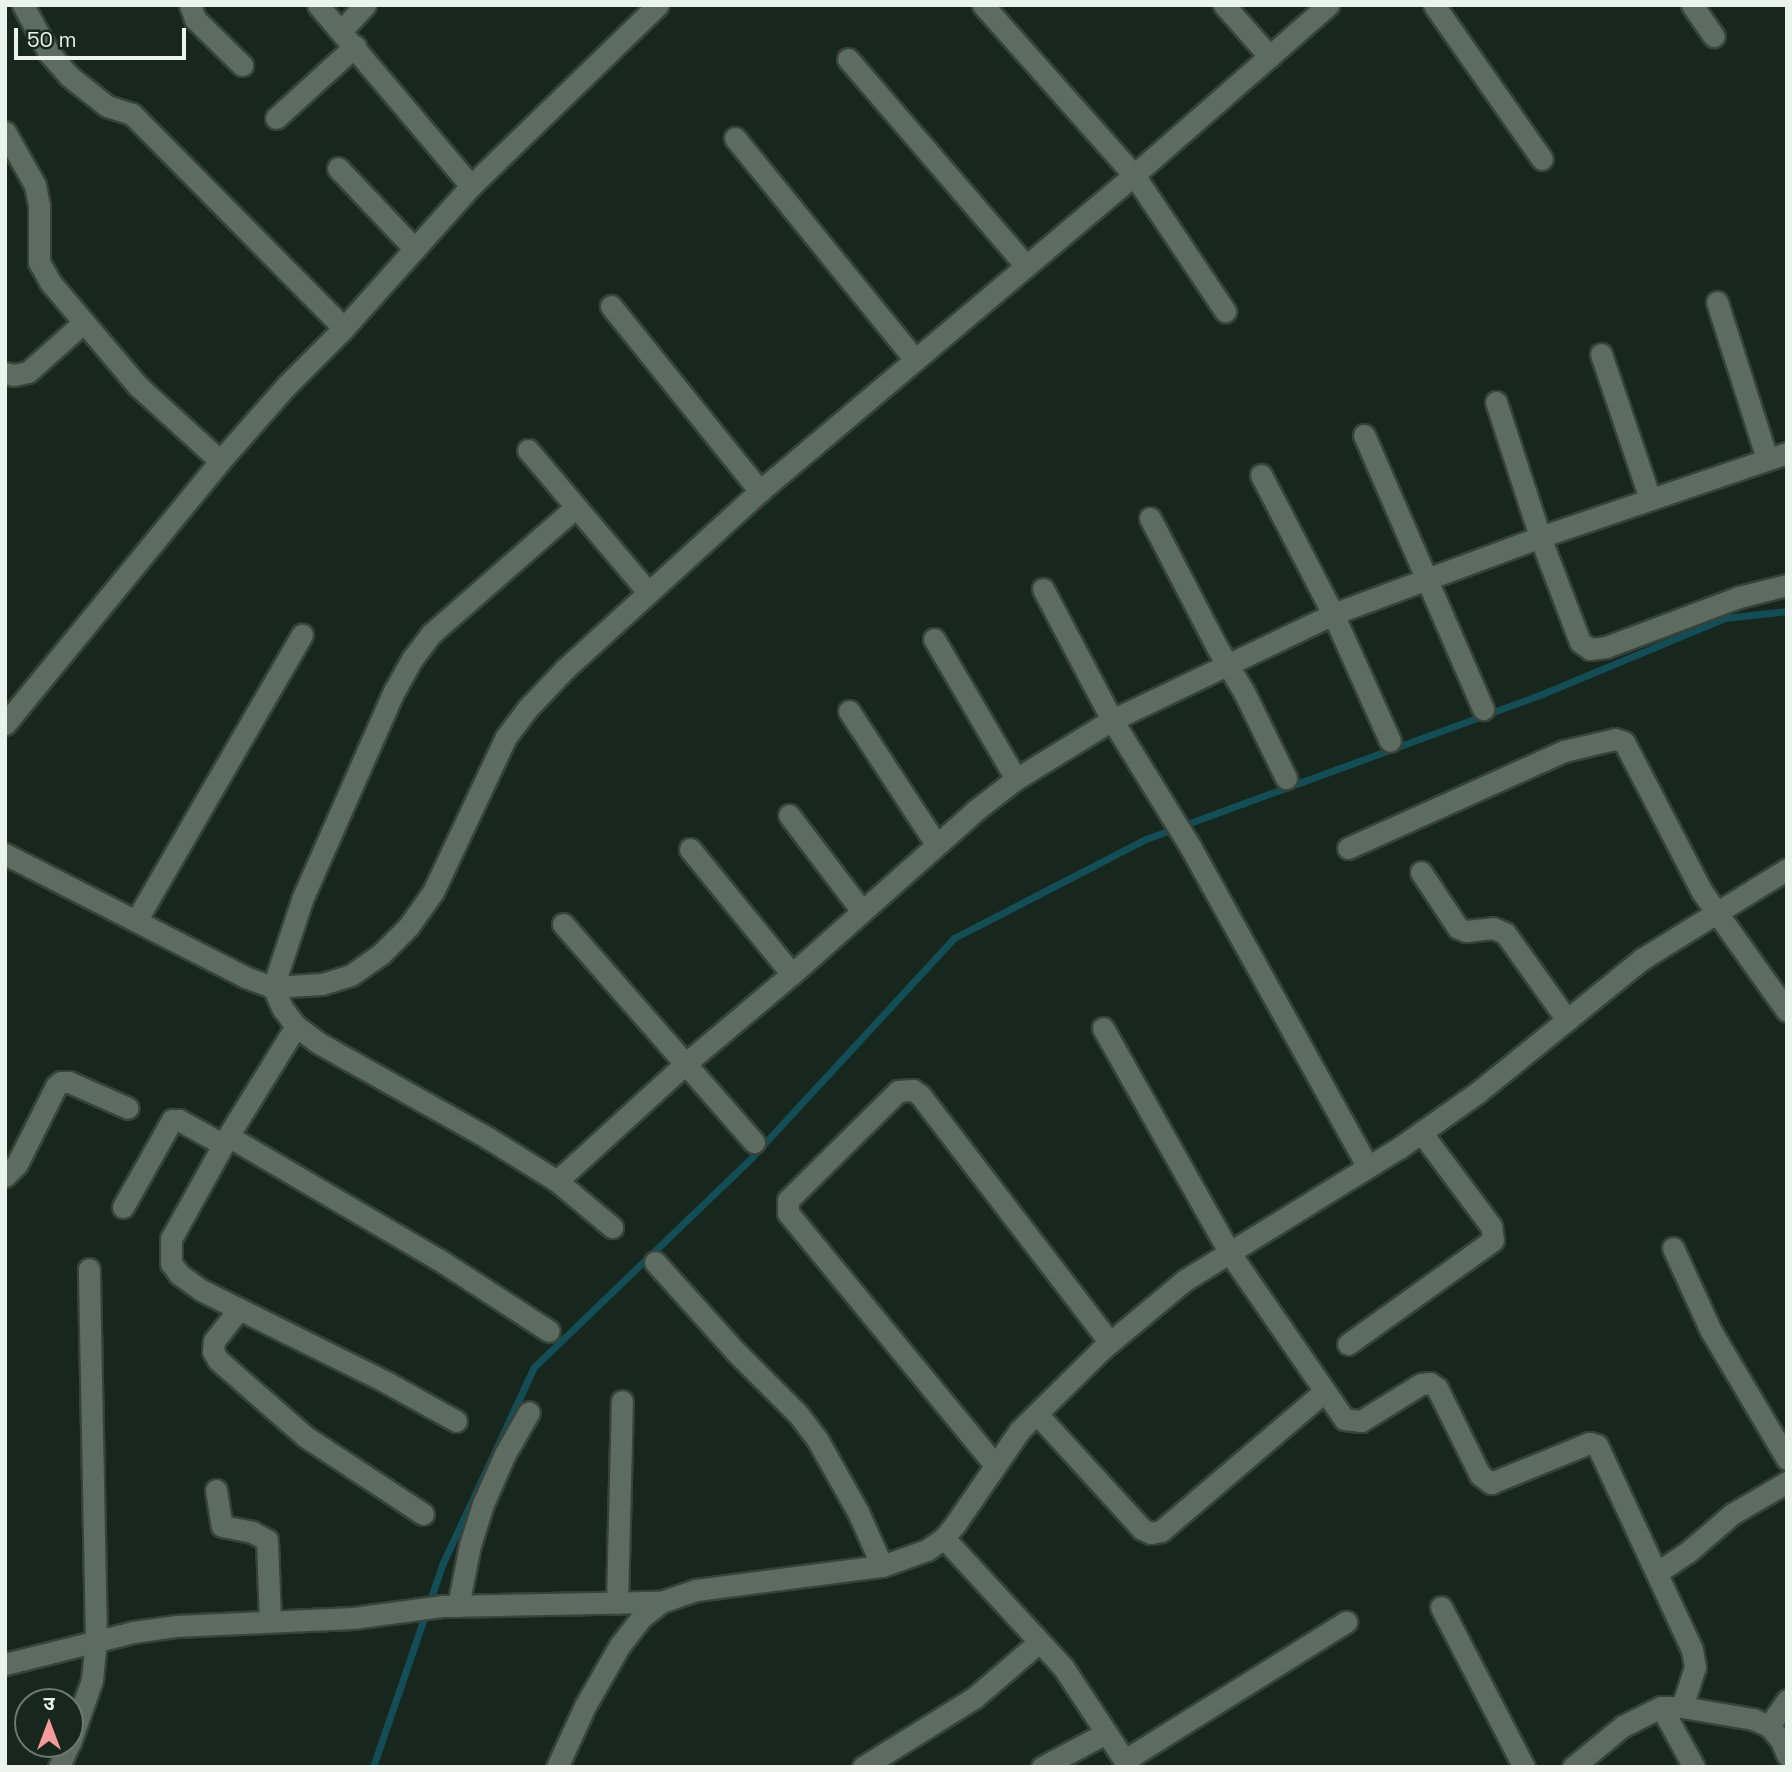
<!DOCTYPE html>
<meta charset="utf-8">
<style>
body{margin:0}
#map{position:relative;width:1792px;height:1772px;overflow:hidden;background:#18271d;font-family:"Space Grotesk","Noto Sans Devanagari",sans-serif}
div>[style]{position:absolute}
.stream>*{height:7px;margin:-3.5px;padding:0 3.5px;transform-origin:3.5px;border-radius:3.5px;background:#134d56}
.roads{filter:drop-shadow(2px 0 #37423a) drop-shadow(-2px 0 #37423a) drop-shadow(0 2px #37423a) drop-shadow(0 -2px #37423a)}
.minor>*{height:21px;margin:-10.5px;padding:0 10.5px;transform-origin:10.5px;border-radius:10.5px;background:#5c6c61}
span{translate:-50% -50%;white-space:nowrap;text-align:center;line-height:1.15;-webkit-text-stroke:7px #18271d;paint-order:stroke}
.frame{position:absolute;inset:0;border:7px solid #eaf3ed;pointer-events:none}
.north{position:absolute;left:14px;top:1688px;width:70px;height:70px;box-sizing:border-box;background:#18271d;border:2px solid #6c7970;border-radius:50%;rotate:0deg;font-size:19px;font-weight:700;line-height:28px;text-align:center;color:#eaf3ed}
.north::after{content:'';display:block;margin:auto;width:24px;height:32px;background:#f59b9b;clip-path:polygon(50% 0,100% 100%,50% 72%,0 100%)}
.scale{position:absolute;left:14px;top:28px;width:172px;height:32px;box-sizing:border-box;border:4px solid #eaf3ed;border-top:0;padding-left:9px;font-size:21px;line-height:24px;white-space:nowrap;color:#eaf3ed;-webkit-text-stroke:5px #18271d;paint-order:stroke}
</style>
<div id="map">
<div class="stream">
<div style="left:373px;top:1767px;width:213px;rotate:-71.1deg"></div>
<div style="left:442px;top:1565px;width:218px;rotate:-65.1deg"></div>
<div style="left:534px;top:1367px;width:303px;rotate:-43.9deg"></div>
<div style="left:752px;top:1157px;width:298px;rotate:-47.3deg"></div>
<div style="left:954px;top:938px;width:216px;rotate:-27.3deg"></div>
<div style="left:1146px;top:839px;width:422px;rotate:-20.1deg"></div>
<div style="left:1542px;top:694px;width:198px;rotate:-22.6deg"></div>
<div style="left:1725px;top:618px;width:62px;rotate:-6.4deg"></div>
</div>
<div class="roads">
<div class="minor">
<div style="left:23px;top:5px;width:55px;rotate:61.6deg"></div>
<div style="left:49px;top:53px;width:30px;rotate:49deg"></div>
<div style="left:69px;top:76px;width:48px;rotate:38.3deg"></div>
<div style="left:107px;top:106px;width:26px;rotate:18deg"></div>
<div style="left:132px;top:114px;width:301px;rotate:45.3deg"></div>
<div style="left:190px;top:5px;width:15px;rotate:70deg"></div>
<div style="left:195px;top:19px;width:66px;rotate:44.4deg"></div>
<div style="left:318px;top:5px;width:237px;rotate:49.8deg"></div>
<div style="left:983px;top:5px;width:227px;rotate:48.4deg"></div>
<div style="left:1134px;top:175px;width:164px;rotate:56.2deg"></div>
<div style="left:1224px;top:5px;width:69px;rotate:48.5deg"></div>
<div style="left:1434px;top:5px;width:188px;rotate:55deg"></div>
<div style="left:1692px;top:5px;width:38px;rotate:55deg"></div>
<div style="left:341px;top:31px;width:35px;rotate:-47deg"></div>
<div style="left:848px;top:59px;width:273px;rotate:49.3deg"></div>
<div style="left:276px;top:118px;width:107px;rotate:-42.3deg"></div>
<div style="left:5px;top:132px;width:61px;rotate:60.5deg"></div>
<div style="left:35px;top:185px;width:20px;rotate:79deg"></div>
<div style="left:39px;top:205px;width:57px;rotate:90deg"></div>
<div style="left:39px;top:262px;width:23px;rotate:61deg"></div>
<div style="left:50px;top:282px;width:136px;rotate:49.8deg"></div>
<div style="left:138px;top:386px;width:111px;rotate:42.4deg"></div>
<div style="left:735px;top:138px;width:284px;rotate:50.9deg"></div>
<div style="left:338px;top:168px;width:112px;rotate:46.5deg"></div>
<div style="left:1717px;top:302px;width:165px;rotate:72.3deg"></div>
<div style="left:611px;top:306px;width:238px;rotate:51.2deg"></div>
<div style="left:1601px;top:354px;width:153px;rotate:71.3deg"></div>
<div style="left:5px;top:373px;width:9px;rotate:13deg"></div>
<div style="left:14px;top:375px;width:14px;rotate:-12deg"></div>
<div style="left:28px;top:372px;width:74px;rotate:-41.7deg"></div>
<div style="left:1496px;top:402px;width:142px;rotate:71.9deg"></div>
<div style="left:1540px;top:537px;width:112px;rotate:69.1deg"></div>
<div style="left:1580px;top:642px;width:12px;rotate:35deg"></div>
<div style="left:1590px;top:649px;width:16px;rotate:-7deg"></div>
<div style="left:1606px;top:647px;width:142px;rotate:-20.6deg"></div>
<div style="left:1739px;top:597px;width:49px;rotate:-14deg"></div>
<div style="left:1364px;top:435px;width:299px;rotate:66.5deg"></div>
<div style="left:528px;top:450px;width:186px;rotate:49.8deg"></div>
<div style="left:1261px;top:475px;width:157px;rotate:62.6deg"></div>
<div style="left:1333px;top:614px;width:139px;rotate:65.8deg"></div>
<div style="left:576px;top:507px;width:193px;rotate:138.8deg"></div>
<div style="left:431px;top:634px;width:31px;rotate:127deg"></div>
<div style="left:412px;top:659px;width:37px;rotate:119deg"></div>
<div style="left:394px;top:691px;width:228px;rotate:113.8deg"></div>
<div style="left:302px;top:900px;width:92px;rotate:108.4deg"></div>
<div style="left:273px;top:987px;width:24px;rotate:66deg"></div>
<div style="left:283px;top:1009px;width:21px;rotate:53deg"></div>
<div style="left:296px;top:1026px;width:26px;rotate:37deg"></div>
<div style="left:317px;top:1042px;width:196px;rotate:29.3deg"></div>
<div style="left:488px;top:1138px;width:81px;rotate:31.9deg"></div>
<div style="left:557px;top:1181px;width:72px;rotate:39.9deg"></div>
<div style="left:1150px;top:518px;width:148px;rotate:62.6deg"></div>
<div style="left:1218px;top:649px;width:50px;rotate:58.8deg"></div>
<div style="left:1244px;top:692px;width:96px;rotate:64deg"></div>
<div style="left:1043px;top:589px;width:148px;rotate:62.2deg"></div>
<div style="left:1112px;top:720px;width:150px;rotate:58.3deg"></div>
<div style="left:1191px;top:848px;width:363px;rotate:61deg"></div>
<div style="left:934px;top:639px;width:162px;rotate:59.6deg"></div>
<div style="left:849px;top:711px;width:159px;rotate:56.8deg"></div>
<div style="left:5px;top:724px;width:340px;rotate:-50.7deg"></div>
<div style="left:220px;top:461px;width:101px;rotate:-48.6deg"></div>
<div style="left:287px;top:385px;width:81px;rotate:-45deg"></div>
<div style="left:344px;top:328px;width:191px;rotate:-48.2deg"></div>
<div style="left:471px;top:186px;width:260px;rotate:-44.1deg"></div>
<div style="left:789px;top:815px;width:121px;rotate:52.8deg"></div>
<div style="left:1348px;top:848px;width:237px;rotate:-24.2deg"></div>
<div style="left:1564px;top:751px;width:52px;rotate:-13.2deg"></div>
<div style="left:1615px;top:739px;width:9px;rotate:18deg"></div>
<div style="left:1624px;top:742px;width:169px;rotate:62.5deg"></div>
<div style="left:1702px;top:892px;width:146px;rotate:54.5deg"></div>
<div style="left:690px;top:849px;width:161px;rotate:50.8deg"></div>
<div style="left:5px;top:854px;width:270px;rotate:27.1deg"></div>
<div style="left:245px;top:977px;width:30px;rotate:20deg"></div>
<div style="left:273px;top:987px;width:49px;rotate:-3.5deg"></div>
<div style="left:322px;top:984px;width:30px;rotate:-17deg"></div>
<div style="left:351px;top:975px;width:37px;rotate:-35deg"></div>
<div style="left:381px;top:954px;width:38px;rotate:-45deg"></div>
<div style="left:408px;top:927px;width:43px;rotate:-54.5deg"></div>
<div style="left:433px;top:892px;width:171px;rotate:-64.8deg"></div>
<div style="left:506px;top:737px;width:35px;rotate:-53deg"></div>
<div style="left:527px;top:709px;width:55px;rotate:-46.5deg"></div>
<div style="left:565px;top:669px;width:264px;rotate:-42.4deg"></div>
<div style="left:760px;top:491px;width:490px;rotate:-40.2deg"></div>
<div style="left:1134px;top:175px;width:258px;rotate:-41.2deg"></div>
<div style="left:1421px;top:872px;width:67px;rotate:56.5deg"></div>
<div style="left:1458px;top:928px;width:9px;rotate:21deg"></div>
<div style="left:1466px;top:931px;width:27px;rotate:-6deg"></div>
<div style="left:1493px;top:928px;width:13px;rotate:23deg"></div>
<div style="left:1505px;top:933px;width:107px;rotate:54.5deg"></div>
<div style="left:136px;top:921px;width:331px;rotate:-59.9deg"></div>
<div style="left:563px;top:924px;width:290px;rotate:48.8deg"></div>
<div style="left:296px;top:1026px;width:129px;rotate:121.7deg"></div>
<div style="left:228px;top:1136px;width:118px;rotate:119deg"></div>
<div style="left:171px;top:1239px;width:24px;rotate:90deg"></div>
<div style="left:171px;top:1263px;width:14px;rotate:54deg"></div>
<div style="left:179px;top:1274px;width:27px;rotate:36deg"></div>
<div style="left:201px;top:1290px;width:207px;rotate:26.4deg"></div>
<div style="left:386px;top:1382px;width:80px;rotate:29.1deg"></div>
<div style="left:1103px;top:1028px;width:257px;rotate:60.6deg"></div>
<div style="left:1229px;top:1252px;width:203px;rotate:55.4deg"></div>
<div style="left:1344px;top:1419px;width:17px;rotate:7deg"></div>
<div style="left:1361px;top:1421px;width:70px;rotate:-31.7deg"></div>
<div style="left:1421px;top:1384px;width:9px;rotate:-6deg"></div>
<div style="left:1430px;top:1383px;width:9px;rotate:36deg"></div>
<div style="left:1437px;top:1388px;width:97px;rotate:63.7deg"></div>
<div style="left:1480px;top:1475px;width:14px;rotate:36deg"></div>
<div style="left:1491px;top:1483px;width:106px;rotate:-22.2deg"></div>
<div style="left:1589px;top:1443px;width:8px;rotate:14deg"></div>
<div style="left:1597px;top:1445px;width:226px;rotate:65.1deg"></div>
<div style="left:1692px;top:1650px;width:17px;rotate:80deg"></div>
<div style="left:1695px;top:1667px;width:42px;rotate:108deg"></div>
<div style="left:228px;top:1136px;width:243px;rotate:30.4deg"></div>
<div style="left:438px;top:1259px;width:132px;rotate:33deg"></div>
<div style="left:5px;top:1176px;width:17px;rotate:-45deg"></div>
<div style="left:17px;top:1164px;width:87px;rotate:-63.4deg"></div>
<div style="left:56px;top:1086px;width:6px;rotate:-39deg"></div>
<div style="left:61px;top:1082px;width:8px"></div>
<div style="left:69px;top:1082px;width:64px;rotate:23.8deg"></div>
<div style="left:557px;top:1181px;width:173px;rotate:-42.4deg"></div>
<div style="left:685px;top:1064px;width:140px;rotate:-40.1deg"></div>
<div style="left:792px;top:974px;width:246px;rotate:-41.7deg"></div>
<div style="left:976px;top:810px;width:51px;rotate:-37.8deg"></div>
<div style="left:1016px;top:779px;width:113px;rotate:-31.6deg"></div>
<div style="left:1112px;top:720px;width:245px;rotate:-25.6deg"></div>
<div style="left:1333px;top:614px;width:221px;rotate:-20.4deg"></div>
<div style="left:1540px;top:537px;width:261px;rotate:-18.8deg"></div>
<div style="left:123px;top:1207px;width:100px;rotate:-60.6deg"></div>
<div style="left:172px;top:1120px;width:7px"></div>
<div style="left:179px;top:1120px;width:51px;rotate:29.1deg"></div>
<div style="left:1673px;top:1248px;width:91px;rotate:65.4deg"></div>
<div style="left:1711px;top:1331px;width:149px;rotate:59.3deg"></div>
<div style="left:655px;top:1262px;width:122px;rotate:48deg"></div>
<div style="left:737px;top:1353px;width:86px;rotate:45deg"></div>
<div style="left:798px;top:1414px;width:31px;rotate:53deg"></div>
<div style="left:817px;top:1439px;width:84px;rotate:60.7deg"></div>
<div style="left:858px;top:1512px;width:59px;rotate:66deg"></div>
<div style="left:239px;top:1309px;width:41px;rotate:128deg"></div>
<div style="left:214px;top:1341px;width:10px;rotate:96deg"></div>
<div style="left:213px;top:1351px;width:10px;rotate:61deg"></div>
<div style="left:218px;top:1360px;width:117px;rotate:41.2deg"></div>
<div style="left:306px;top:1437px;width:140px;rotate:33.3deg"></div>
<div style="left:1348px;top:1344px;width:178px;rotate:-35.6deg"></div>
<div style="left:1493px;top:1240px;width:14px;rotate:-98deg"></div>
<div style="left:1491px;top:1226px;width:117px;rotate:-126.7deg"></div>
<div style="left:1037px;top:1414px;width:156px;rotate:47.6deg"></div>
<div style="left:1142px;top:1529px;width:10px;rotate:24deg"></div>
<div style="left:1151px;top:1533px;width:10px;rotate:-11deg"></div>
<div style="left:1161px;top:1531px;width:214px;rotate:-40.5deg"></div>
<div style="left:995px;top:1465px;width:326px;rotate:-129.4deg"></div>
<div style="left:788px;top:1213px;width:13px;rotate:-90deg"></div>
<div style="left:788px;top:1200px;width:155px;rotate:-44.7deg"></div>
<div style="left:898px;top:1091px;width:15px;rotate:-4deg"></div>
<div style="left:913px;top:1090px;width:9px;rotate:36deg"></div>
<div style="left:920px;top:1095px;width:312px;rotate:52.5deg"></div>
<div style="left:216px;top:1490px;width:36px;rotate:81deg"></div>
<div style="left:222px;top:1526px;width:31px;rotate:11deg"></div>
<div style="left:252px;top:1532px;width:17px;rotate:28deg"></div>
<div style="left:267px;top:1540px;width:81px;rotate:87.9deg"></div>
<div style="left:944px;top:1538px;width:176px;rotate:47.3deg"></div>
<div style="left:1063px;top:1667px;width:120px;rotate:56.6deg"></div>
<div style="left:1658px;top:1572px;width:36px;rotate:-34deg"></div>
<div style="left:1688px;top:1552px;width:58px;rotate:-40.8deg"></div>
<div style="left:1732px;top:1514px;width:64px;rotate:-30.2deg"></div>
<div style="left:617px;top:1603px;width:202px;rotate:-88.6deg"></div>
<div style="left:458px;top:1606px;width:62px;rotate:-78.9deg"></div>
<div style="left:470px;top:1545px;width:43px;rotate:-72.4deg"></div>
<div style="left:483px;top:1504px;width:55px;rotate:-66.3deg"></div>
<div style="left:505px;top:1454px;width:48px;rotate:-60.3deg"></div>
<div style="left:1441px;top:1607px;width:180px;rotate:62.6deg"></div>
<div style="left:5px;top:1664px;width:132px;rotate:-14deg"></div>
<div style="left:133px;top:1632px;width:43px;rotate:-7.9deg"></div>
<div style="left:176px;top:1626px;width:177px;rotate:-2.6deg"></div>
<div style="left:353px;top:1618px;width:91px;rotate:-7.6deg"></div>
<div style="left:443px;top:1606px;width:218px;rotate:-1.1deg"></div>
<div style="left:1661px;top:1707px;width:68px;rotate:61.2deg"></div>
<div style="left:1769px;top:1726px;width:32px;rotate:-55deg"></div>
<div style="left:70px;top:1743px;width:67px;rotate:-70.8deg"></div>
<div style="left:92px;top:1680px;width:40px;rotate:-84.3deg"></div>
<div style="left:96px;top:1640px;width:371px;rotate:-91.1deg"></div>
<div style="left:1125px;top:1760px;width:261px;rotate:-32deg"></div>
<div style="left:59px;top:1767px;width:25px;rotate:-67deg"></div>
<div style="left:557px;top:1767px;width:67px;rotate:-65.3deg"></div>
<div style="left:585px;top:1706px;width:70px;rotate:-60.2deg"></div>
<div style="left:620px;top:1645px;width:36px;rotate:-52deg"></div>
<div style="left:642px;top:1617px;width:24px;rotate:-38deg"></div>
<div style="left:661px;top:1602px;width:37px;rotate:-19deg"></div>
<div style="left:696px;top:1590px;width:188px;rotate:-7.4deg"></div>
<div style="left:882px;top:1566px;width:48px;rotate:-19.6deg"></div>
<div style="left:927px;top:1550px;width:21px;rotate:-35deg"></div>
<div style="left:944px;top:1538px;width:19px;rotate:-51deg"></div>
<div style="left:956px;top:1523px;width:113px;rotate:-55.5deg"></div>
<div style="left:1020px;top:1430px;width:114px;rotate:-44.6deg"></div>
<div style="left:1101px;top:1350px;width:109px;rotate:-39.8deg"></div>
<div style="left:1185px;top:1280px;width:251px;rotate:-31.7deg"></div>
<div style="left:1399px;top:1148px;width:95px;rotate:-35.2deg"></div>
<div style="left:1477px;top:1093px;width:213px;rotate:-39.1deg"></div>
<div style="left:1642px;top:959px;width:171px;rotate:-31.8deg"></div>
<div style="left:863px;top:1767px;width:131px;rotate:-31.9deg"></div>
<div style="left:974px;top:1698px;width:86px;rotate:-40.7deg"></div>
<div style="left:1042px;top:1767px;width:72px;rotate:-28deg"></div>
<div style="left:1573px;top:1767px;width:65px;rotate:-39.4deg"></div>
<div style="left:1623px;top:1726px;width:42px;rotate:-26.6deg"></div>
<div style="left:1661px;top:1707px;width:21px"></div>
<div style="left:1682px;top:1707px;width:72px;rotate:9.6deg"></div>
<div style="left:1753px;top:1719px;width:17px;rotate:24deg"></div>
<div style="left:1769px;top:1726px;width:18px;rotate:49deg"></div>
<div style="left:1781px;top:1740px;width:16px;rotate:68deg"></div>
</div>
</div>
<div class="frame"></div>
<div class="north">उ</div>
<div class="scale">50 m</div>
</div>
